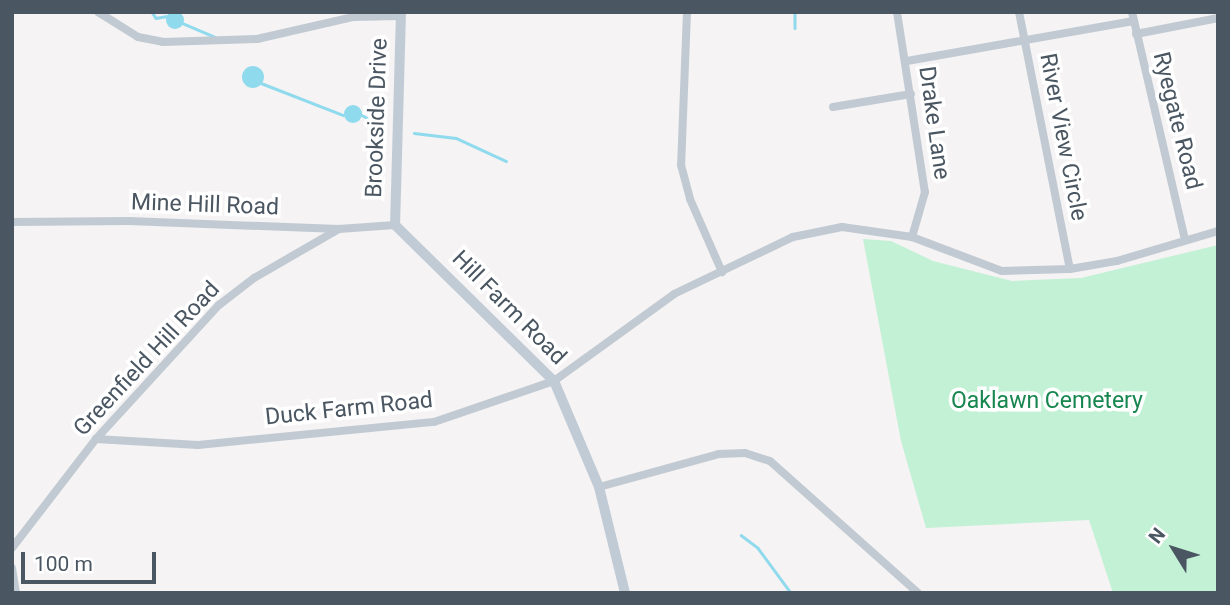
<!DOCTYPE html>
<style>
body{margin:0}
#map{position:relative;width:1230px;height:605px;overflow:hidden;background:#f5f3f3;font-family:Roboto,sans-serif}
div>[style]{position:absolute}
.green>*{inset:0;background:#c3f1d5}
.water>*{inset:0;background:#90daee}
.round{border-radius:50%}
.stream>*{height:2.5px;margin:-1.25px;padding:0 1.25px;transform-origin:1.25px;border-radius:1.25px;background:#90daee}
.street>*{height:8px;margin:-4px;padding:0 4px;transform-origin:4px;border-radius:4px;background:#c1cad2}
.secondary>*{height:10px;margin:-5px;padding:0 5px;transform-origin:5px;border-radius:5px;background:#c1cbd6}
span{translate:-50% -50%;white-space:nowrap;text-align:center;line-height:1.15;-webkit-text-stroke:7px #fff;paint-order:stroke}
.street-label{font-size:23px;color:#4a5661}
.park-label{font-size:23px;color:#17864f}
.frame{position:absolute;inset:0;border:14px solid #4a5661;pointer-events:none}
.north{position:absolute;left:1139px;top:514px;width:70px;height:70px;-webkit-text-stroke:5px #fff;paint-order:stroke;rotate:308deg;font-size:19px;font-weight:700;line-height:28px;text-align:center;color:#4a5661}
.north::after{content:'';display:block;margin:auto;width:24px;height:32px;background:#4a5661;clip-path:polygon(50% 0,100% 100%,50% 72%,0 100%)}
.scale{position:absolute;left:21px;top:552px;width:135px;height:32px;box-sizing:border-box;border:4px solid #4a5661;border-top:0;padding-left:9px;font-size:21px;line-height:24px;white-space:nowrap;color:#4a5661;-webkit-text-stroke:5px #fff;paint-order:stroke}
</style>
<div id="map">
<div class="green">
<div style="clip-path:polygon(863px 239px,891px 241px,933px 261px,1012px 281px,1081px 278px,1218px 245px,1218px 593px,1113px 593px,1089px 520px,926px 528px,901px 441px)"></div>
</div>
<div class="water">
<div class="round" style="left:166px;top:11px;width:18px;height:18px"></div>
<div class="round" style="left:242px;top:66px;width:22px;height:22px"></div>
<div class="round" style="left:344px;top:105px;width:18px;height:18px"></div>
</div>
<div class="stream">
<div style="left:152px;top:12px;width:7px;rotate:56deg"></div>
<div style="left:156px;top:18px;width:11px;rotate:-10deg"></div>
<div style="left:795px;top:12px;width:16px;rotate:90deg"></div>
<div style="left:182px;top:23px;width:36px;rotate:23deg"></div>
<div style="left:261px;top:83px;width:88px;rotate:21.3deg"></div>
<div style="left:360px;top:114px;width:25px;rotate:29deg"></div>
<div style="left:414px;top:133px;width:42px;rotate:6.8deg"></div>
<div style="left:456px;top:138px;width:55px;rotate:24.7deg"></div>
<div style="left:741px;top:535px;width:21px;rotate:37deg"></div>
<div style="left:758px;top:548px;width:56px;rotate:53.7deg"></div>
</div>
<div class="street">
<div style="left:98px;top:12px;width:47px;rotate:32deg"></div>
<div style="left:138px;top:37px;width:25px;rotate:11deg"></div>
<div style="left:163px;top:42px;width:94px;rotate:-1.8deg"></div>
<div style="left:257px;top:39px;width:98px;rotate:-12.9deg"></div>
<div style="left:353px;top:17px;width:48px;rotate:-1.2deg"></div>
<div style="left:687px;top:12px;width:153px;rotate:92.2deg"></div>
<div style="left:681px;top:165px;width:35px;rotate:75deg"></div>
<div style="left:690px;top:199px;width:80px;rotate:66.3deg"></div>
<div style="left:897px;top:12px;width:182px;rotate:81.2deg"></div>
<div style="left:925px;top:192px;width:47px;rotate:106.1deg"></div>
<div style="left:1019px;top:12px;width:262px;rotate:78.8deg"></div>
<div style="left:1132px;top:12px;width:233px;rotate:76.9deg"></div>
<div style="left:1136px;top:34px;width:84px;rotate:-11deg"></div>
<div style="left:907px;top:61px;width:230px;rotate:-10deg"></div>
<div style="left:833px;top:107px;width:79px;rotate:-9.5deg"></div>
<div style="left:12px;top:222px;width:117px;rotate:-0.5deg"></div>
<div style="left:129px;top:221px;width:210px;rotate:2.2deg"></div>
<div style="left:339px;top:229px;width:56px;rotate:-4.1deg"></div>
<div style="left:96px;top:439px;width:102px;rotate:3.4deg"></div>
<div style="left:198px;top:445px;width:237px;rotate:-5.6deg"></div>
<div style="left:434px;top:422px;width:127px;rotate:-18.9deg"></div>
<div style="left:554px;top:381px;width:148px;rotate:-35.9deg"></div>
<div style="left:674px;top:294px;width:132px;rotate:-25.6deg"></div>
<div style="left:793px;top:237px;width:50px;rotate:-11.5deg"></div>
<div style="left:842px;top:227px;width:71px;rotate:8.1deg"></div>
<div style="left:912px;top:237px;width:96px;rotate:20.7deg"></div>
<div style="left:1002px;top:271px;width:68px;rotate:-1.7deg"></div>
<div style="left:1070px;top:269px;width:48px;rotate:-9.7deg"></div>
<div style="left:1117px;top:261px;width:105px;rotate:-16.5deg"></div>
<div style="left:599px;top:487px;width:124px;rotate:-15.4deg"></div>
<div style="left:719px;top:454px;width:26px;rotate:-2deg"></div>
<div style="left:745px;top:453px;width:26px;rotate:18deg"></div>
<div style="left:770px;top:461px;width:198px;rotate:41.7deg"></div>
<div style="left:12px;top:548px;width:138px;rotate:-52.4deg"></div>
<div style="left:96px;top:439px;width:182px;rotate:-47.5deg"></div>
<div style="left:219px;top:305px;width:44px;rotate:-37.6deg"></div>
<div style="left:254px;top:278px;width:98px;rotate:-30deg"></div>
<div style="left:12px;top:568px;width:25px;rotate:81deg"></div>
</div>
<div class="secondary">
<div style="left:401px;top:12px;width:213px;rotate:91.6deg"></div>
<div style="left:395px;top:225px;width:223px;rotate:44.5deg"></div>
<div style="left:554px;top:381px;width:115px;rotate:67deg"></div>
<div style="left:599px;top:487px;width:109px;rotate:76.2deg"></div>
</div>
<div class="street-label">
<span style="left:377px;top:118px;rotate:-88deg">Brookside Drive</span>
<span style="left:1177px;top:121px;rotate:76deg">Ryegate Road</span>
<span style="left:934px;top:123px;rotate:82deg">Drake Lane</span>
<span style="left:1063px;top:137px;rotate:79deg">River View Circle</span>
<span style="left:205px;top:205px;rotate:2deg">Mine Hill Road</span>
<span style="left:509px;top:308px;rotate:45deg">Hill Farm Road</span>
<span style="left:147px;top:359px;rotate:-47deg">Greenfield Hill Road</span>
<span style="left:349px;top:409px;rotate:-6deg">Duck Farm Road</span>
</div>
<div class="park-label">
<span style="left:1047px;top:401px">Oaklawn Cemetery</span>
</div>
<div class="frame"></div>
<div class="north">N</div>
<div class="scale">100 m</div>
</div>
